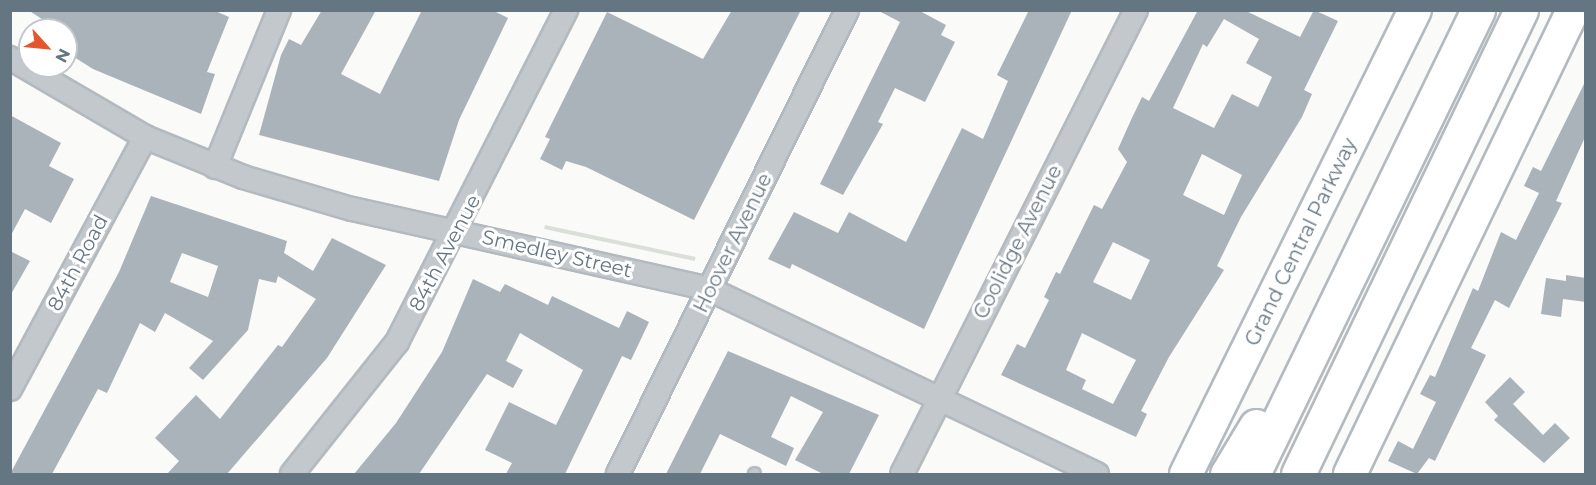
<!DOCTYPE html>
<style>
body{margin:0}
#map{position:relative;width:1596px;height:485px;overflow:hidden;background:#fafaf8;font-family:Montserrat,sans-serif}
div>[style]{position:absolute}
.green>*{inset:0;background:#dadfd7;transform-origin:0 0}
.building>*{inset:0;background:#aab3b9}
.roads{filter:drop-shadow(2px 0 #b3babf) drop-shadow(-2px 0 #b3babf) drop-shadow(0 2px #b3babf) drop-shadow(0 -2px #b3babf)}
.lane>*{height:10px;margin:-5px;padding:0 5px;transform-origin:5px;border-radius:5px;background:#c3c8cc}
.street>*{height:22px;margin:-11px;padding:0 11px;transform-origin:11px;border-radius:11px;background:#c3c8cc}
.secondary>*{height:32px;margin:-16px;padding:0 16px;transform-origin:16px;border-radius:16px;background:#fff}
.highway>*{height:33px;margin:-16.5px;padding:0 16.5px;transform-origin:16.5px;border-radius:16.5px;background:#fff}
span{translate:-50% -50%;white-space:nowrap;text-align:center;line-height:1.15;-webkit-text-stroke:6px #fff;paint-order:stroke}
.street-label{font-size:20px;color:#657683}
.frame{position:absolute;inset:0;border:12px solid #657683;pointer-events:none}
.north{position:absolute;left:18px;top:18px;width:60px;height:60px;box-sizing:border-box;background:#fff;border:2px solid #c1c8cd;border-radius:50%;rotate:117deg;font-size:16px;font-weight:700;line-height:24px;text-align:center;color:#657683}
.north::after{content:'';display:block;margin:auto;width:21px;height:27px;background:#e4572e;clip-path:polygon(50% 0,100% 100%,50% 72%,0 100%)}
</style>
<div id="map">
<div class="green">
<div style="left:545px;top:225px;width:154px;height:4px;rotate:12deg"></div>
</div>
<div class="building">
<div style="clip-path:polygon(28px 10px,213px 10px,229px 17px,207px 72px,215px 74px,201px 114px,93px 69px,66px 52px,66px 30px,43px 30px,48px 23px)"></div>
<div style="clip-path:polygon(322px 10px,376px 10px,341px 74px,380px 94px,422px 10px,492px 10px,508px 18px,459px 120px,439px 181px,259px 135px,281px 55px,289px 39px,301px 45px)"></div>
<div style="clip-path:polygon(732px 10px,801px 10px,694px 220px,586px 167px,566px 161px,562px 170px,540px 159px,550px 139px,545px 137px,607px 12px,703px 59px)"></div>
<div style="clip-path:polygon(877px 10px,918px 10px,946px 25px,941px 35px,955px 42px,925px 102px,895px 88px,878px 122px,883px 124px,843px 195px,820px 184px,900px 22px)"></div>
<div style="clip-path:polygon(1029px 10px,1072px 10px,924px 329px,792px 264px,790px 269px,768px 259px,794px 212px,838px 233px,849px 212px,906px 242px,962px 128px,983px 139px,1008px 81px,997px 75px)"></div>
<div style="clip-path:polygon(evenodd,1198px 10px,1244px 10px,1300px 37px,1314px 10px,1338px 21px,1304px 90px,1312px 94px,1302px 117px,1241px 217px,1217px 266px,1224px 270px,1169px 357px,1141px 411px,1147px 414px,1136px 437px,1001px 375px,1017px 344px,1025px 348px,1049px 300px,1044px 297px,1056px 272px,1060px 274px,1094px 205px,1102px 209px,1127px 162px,1118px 149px,1131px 120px,1142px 97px,1149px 101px,1198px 10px,1224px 19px,1259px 39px,1246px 63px,1272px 77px,1258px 107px,1232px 94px,1214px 128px,1173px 108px,1203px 44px,1207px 47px,1224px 19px,1198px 10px,1202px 154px,1242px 175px,1224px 215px,1183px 195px,1202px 154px,1198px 10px,1113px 242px,1150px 260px,1131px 300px,1093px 282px,1113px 242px,1198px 10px,1082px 333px,1136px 360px,1113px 404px,1082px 389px,1086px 380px,1066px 370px,1082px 333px)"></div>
<div style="clip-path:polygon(1586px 80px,1586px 135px,1556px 201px,1562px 203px,1509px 308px,1495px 300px,1471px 348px,1486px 355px,1435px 461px,1429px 458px,1417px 474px,1388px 461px,1398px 441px,1413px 449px,1436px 402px,1420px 394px,1430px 375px,1435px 377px,1473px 288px,1478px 291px,1501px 232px,1516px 240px,1539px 193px,1524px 186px,1533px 167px,1541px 171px)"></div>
<div style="clip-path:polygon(10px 115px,61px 143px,49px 166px,74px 179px,51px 223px,25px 209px,10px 237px)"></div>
<div style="clip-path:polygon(evenodd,151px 196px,287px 241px,284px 253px,313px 271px,332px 238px,386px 265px,327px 358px,227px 474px,167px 474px,179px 461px,155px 438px,196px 395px,220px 419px,278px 345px,282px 347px,316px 299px,278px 276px,276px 283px,259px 279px,248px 330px,203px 380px,189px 368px,213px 341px,165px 313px,155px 332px,140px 323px,107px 393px,98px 389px,52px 474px,10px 474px,119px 272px,151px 196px,182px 253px,218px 266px,208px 297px,170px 282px,182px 253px)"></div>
<div style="clip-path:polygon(10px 251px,30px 261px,10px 296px)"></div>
<div style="clip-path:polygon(1566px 275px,1586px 278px,1586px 302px,1563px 299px,1561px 317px,1541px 314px,1546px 278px,1566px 281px)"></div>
<div style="clip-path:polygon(473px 279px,500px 292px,505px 284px,548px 305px,552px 296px,619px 328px,627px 311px,649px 322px,631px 360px,622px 356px,565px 474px,506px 474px,512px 463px,485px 450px,509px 402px,556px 425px,583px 370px,520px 333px,506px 361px,523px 370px,513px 388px,487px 374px,419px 474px,354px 474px,396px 423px,442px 352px)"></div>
<div style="clip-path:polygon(728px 351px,879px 415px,849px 474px,823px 474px,795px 460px,823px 412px,791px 396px,771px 437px,794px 448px,786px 466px,720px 434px,700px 474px,666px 474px)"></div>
<div style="clip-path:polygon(1510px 377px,1525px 392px,1513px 404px,1543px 435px,1555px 423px,1570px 438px,1544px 463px,1494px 420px,1498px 416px,1485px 402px)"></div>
</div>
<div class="roads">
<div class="lane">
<div style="left:754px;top:474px;width:1px;rotate:-45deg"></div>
</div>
<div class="street">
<div style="left:10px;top:58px;width:156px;rotate:30.3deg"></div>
<div style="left:145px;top:137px;width:106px;rotate:22.2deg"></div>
<div style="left:243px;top:177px;width:114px;rotate:16.4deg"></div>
<div style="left:352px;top:209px;width:366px;rotate:12.6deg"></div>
<div style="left:709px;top:289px;width:430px;rotate:25.5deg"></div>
<div style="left:215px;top:167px;width:170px;rotate:-67.8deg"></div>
<div style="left:10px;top:389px;width:286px;rotate:-61.8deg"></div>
<div style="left:292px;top:474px;width:169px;rotate:-51.5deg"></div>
<div style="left:397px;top:342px;width:373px;rotate:-63deg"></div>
<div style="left:618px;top:474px;width:517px;rotate:-63.73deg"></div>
<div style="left:902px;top:474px;width:520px;rotate:-63.24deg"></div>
</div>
<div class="secondary">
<div style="left:1186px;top:474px;width:517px;rotate:-63.73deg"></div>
<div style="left:1350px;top:474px;width:515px;rotate:-64.33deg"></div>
</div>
<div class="highway">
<div style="left:1227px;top:474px;width:56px;rotate:-58.9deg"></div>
<div style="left:1253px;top:474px;width:516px;rotate:-64.13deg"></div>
<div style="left:1298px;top:474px;width:515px;rotate:-64.33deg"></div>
</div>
</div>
<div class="street-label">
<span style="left:1018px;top:242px;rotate:-63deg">Coolidge Avenue</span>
<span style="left:1301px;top:242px;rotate:-64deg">Grand Central Parkway</span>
<span style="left:733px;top:243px;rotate:-64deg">Hoover Avenue</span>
<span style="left:445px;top:253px;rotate:-62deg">84th Avenue</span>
<span style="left:557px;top:254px;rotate:13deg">Smedley Street</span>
<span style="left:78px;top:263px;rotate:-62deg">84th Road</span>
</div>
<div class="frame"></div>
<div class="north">N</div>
</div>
